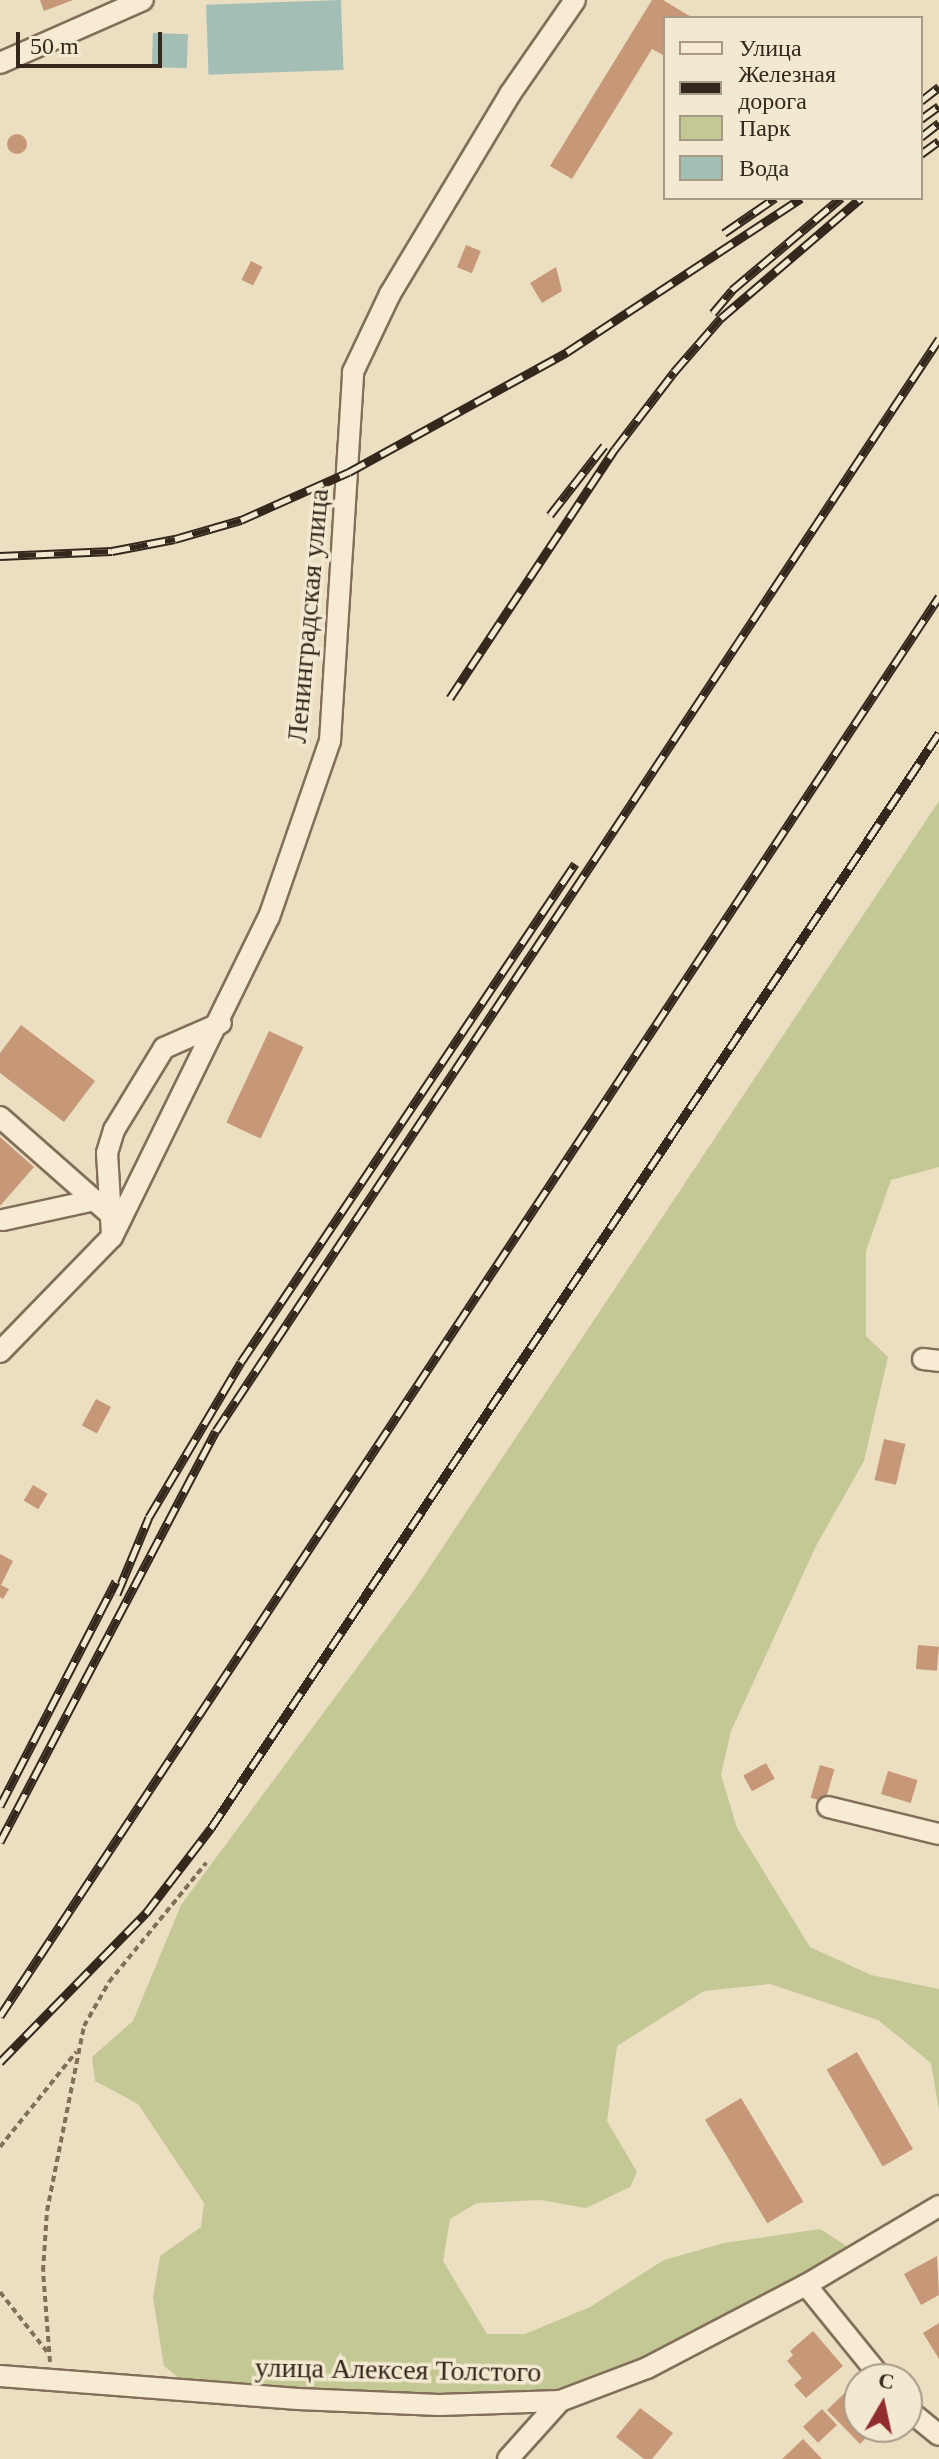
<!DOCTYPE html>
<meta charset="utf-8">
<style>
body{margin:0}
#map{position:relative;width:939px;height:2459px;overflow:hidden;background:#ebdec1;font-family:"Times New Roman",serif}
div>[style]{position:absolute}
.green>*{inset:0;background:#c3c895}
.water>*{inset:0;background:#a3beb5;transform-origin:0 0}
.building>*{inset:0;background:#c79878;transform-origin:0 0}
.round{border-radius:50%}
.path>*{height:4px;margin-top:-2px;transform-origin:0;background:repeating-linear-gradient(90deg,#836f59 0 6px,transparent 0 10px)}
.roads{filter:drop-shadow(2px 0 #836f59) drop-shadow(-2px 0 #836f59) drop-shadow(0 2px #836f59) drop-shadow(0 -2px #836f59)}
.minor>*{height:20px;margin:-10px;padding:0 10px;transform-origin:10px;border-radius:10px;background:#f7ecd3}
.rail>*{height:9px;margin-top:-4.5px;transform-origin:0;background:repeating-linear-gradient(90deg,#f3e8d0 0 18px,#34281d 0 36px);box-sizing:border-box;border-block:2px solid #34281d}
span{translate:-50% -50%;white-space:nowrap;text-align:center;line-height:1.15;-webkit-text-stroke:7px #f3e8d0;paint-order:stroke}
.street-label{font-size:28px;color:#34281d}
.legend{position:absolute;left:663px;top:16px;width:260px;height:184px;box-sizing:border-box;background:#f3e8d0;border:2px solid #a79b88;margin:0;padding:10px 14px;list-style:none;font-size:24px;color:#34281d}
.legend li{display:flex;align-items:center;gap:16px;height:40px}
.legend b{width:40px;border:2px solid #a79b88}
.north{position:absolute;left:843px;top:2363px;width:80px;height:80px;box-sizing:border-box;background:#f3e8d0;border:2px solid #a79b88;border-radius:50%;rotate:9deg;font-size:22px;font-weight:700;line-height:32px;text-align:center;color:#34281d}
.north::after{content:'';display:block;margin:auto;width:28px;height:36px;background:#8f2d2f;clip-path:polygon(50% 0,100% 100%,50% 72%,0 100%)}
.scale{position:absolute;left:16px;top:32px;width:146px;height:36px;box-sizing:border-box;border:4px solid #34281d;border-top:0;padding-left:10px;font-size:24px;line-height:28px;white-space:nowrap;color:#34281d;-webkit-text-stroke:6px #f3e8d0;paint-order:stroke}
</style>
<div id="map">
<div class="green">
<div style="clip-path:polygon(939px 801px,939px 1167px,891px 1180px,866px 1251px,866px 1336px,888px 1357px,864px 1461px,816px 1546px,731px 1731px,721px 1775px,737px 1828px,810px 1947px,871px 1975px,939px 1989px,939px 2110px,931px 2063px,878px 2020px,770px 1984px,704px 1991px,617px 2046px,607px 2121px,637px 2172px,630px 2187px,586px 2208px,540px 2200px,477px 2203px,450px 2219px,443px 2261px,487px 2334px,525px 2334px,590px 2307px,664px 2260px,724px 2243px,820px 2229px,845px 2245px,853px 2257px,560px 2401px,439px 2405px,186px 2384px,164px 2366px,153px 2298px,160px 2256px,201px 2227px,204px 2203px,138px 2104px,95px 2081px,92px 2057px,133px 2021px,181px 1905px,413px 1592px)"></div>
</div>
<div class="water">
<div style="left:341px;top:0;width:70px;height:135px;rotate:88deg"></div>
<div style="left:153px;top:33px;width:35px;height:34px;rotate:2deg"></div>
</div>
<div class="building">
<div style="clip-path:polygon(40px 0,73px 0,44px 11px)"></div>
<div style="clip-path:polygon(652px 0,663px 0,693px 18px,665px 18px,665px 56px,652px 49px,572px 179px,550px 166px)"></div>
<div class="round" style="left:7px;top:134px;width:20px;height:20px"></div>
<div style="left:466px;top:245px;width:16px;height:24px;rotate:22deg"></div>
<div style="left:251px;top:261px;width:13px;height:21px;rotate:27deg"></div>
<div style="clip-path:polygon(556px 267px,562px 291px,542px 303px,530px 283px)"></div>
<div style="clip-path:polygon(21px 1025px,95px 1081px,64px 1122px,0 1073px,0 1053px)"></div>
<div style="left:269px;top:1031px;width:38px;height:101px;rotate:25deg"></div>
<div style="clip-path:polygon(0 1137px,34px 1167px,0 1206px)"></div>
<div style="left:96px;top:1399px;width:17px;height:30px;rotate:28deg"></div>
<div style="left:884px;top:1439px;width:22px;height:42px;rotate:13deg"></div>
<div style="left:33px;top:1485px;width:17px;height:18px;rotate:31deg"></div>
<div style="clip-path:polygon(0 1554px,13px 1561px,1px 1585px,9px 1589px,3px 1599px,0 1597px)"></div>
<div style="left:918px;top:1645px;width:21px;height:24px;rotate:5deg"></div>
<div style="left:766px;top:1763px;width:18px;height:26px;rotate:61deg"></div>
<div style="left:820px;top:1765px;width:15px;height:34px;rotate:16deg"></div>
<div style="left:888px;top:1771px;width:31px;height:24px;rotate:17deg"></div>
<div style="left:857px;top:2052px;width:112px;height:35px;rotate:60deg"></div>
<div style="left:741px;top:2098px;width:121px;height:42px;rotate:59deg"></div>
<div style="clip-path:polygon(937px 2256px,939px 2295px,921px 2305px,904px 2274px)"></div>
<div style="clip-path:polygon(939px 2323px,939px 2359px,923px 2333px)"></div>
<div style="clip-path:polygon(813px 2331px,843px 2366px,806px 2398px,794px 2385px,802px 2378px,787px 2361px,793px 2355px,790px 2351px)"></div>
<div style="clip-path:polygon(857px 2381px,859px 2427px,877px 2427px,860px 2444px,827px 2410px)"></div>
<div style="clip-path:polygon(640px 2408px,673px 2433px,652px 2459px,644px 2459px,616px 2437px)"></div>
<div style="left:822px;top:2409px;width:22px;height:26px;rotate:47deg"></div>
<div style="clip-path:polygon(803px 2439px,822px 2459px,782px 2459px)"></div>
</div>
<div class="path">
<div style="left:0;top:2147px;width:122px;rotate:-51.3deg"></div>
<div style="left:0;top:2292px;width:78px;rotate:51.8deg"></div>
<div style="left:50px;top:2362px;width:91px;rotate:-94.4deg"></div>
<div style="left:43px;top:2271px;width:60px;rotate:-86.2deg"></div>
<div style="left:47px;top:2211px;width:189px;rotate:-78.7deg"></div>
<div style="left:84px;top:2026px;width:51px;rotate:-60.4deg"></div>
<div style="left:109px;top:1982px;width:154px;rotate:-50.8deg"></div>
</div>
<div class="roads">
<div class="minor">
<div style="left:0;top:63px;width:156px;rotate:-23.8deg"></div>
<div style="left:0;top:1117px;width:147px;rotate:41.4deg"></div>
<div style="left:3px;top:1220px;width:94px;rotate:-12.3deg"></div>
<div style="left:112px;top:1235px;width:82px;rotate:-93.5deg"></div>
<div style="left:107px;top:1153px;width:24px;rotate:-73deg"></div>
<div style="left:114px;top:1130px;width:96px;rotate:-58.6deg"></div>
<div style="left:164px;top:1048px;width:62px;rotate:-23.7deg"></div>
<div style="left:0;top:1352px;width:161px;rotate:-45.8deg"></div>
<div style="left:112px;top:1237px;width:356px;rotate:-63.9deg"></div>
<div style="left:269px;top:917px;width:186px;rotate:-70.9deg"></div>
<div style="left:330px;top:741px;width:370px;rotate:-86.4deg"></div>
<div style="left:353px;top:372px;width:86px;rotate:-64.6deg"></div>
<div style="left:390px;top:294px;width:233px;rotate:-59deg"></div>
<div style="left:510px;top:94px;width:114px;rotate:-55.3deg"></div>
<div style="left:923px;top:1359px;width:16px;rotate:7deg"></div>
<div style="left:828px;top:1807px;width:114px;rotate:13.7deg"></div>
<div style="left:806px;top:2285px;width:121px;rotate:51deg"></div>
<div style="left:0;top:2376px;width:299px;rotate:4.4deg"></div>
<div style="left:298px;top:2399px;width:141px;rotate:2.4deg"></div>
<div style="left:439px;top:2405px;width:121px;rotate:-1.9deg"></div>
<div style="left:560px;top:2401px;width:93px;rotate:-20.8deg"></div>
<div style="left:647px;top:2368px;width:179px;rotate:-27.6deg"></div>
<div style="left:806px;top:2285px;width:155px;rotate:-30.7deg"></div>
<div style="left:907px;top:2409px;width:41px;rotate:39.1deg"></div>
<div style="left:508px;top:2459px;width:78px;rotate:-48.1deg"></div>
</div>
</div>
<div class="rail">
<div style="left:921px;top:101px;width:23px;rotate:-38deg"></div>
<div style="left:921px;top:119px;width:22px;rotate:-36deg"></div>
<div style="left:921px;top:137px;width:23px;rotate:-38deg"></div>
<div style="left:921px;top:154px;width:22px;rotate:-36deg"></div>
<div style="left:724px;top:233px;width:62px;rotate:-34.5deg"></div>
<div style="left:713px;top:313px;width:30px;rotate:-50deg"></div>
<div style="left:732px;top:290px;width:143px;rotate:-40.2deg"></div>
<div style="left:550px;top:515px;width:88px;rotate:-52deg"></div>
<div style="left:0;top:556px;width:112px;rotate:-2.6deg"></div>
<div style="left:112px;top:551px;width:64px;rotate:-10.8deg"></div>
<div style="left:175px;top:539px;width:69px;rotate:-16.1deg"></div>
<div style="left:241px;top:520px;width:118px;rotate:-24deg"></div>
<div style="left:349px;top:472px;width:249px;rotate:-28.8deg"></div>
<div style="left:567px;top:352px;width:280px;rotate:-33.3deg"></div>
<div style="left:450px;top:698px;width:299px;rotate:-56.5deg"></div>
<div style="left:615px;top:449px;width:97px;rotate:-52.5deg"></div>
<div style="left:674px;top:372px;width:72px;rotate:-49deg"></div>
<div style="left:721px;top:318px;width:184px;rotate:-40.6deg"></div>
<div style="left:117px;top:1594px;width:83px;rotate:-67.4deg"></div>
<div style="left:149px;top:1517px;width:180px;rotate:-59.3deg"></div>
<div style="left:241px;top:1362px;width:600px;rotate:-56.15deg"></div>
<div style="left:0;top:1806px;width:253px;rotate:-62.7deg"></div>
<div style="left:0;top:1842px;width:464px;rotate:-62.3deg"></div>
<div style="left:216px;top:1431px;width:1310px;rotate:-56.49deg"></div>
<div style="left:0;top:2016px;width:1702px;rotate:-56.51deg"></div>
<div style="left:0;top:2062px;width:209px;rotate:-45.6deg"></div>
<div style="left:146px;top:1913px;width:107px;rotate:-52.6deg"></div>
<div style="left:211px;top:1828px;width:1315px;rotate:-56.38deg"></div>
</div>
<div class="street-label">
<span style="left:308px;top:616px;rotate:-85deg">Ленинградская улица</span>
<span style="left:398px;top:2370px;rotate:1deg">улица Алексея Толстого</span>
</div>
<ul class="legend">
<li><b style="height:10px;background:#f7ecd3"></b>Улица</li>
<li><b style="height:10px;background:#34281d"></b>Железная дорога</li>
<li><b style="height:22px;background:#c3c895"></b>Парк</li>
<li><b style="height:22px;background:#a3beb5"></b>Вода</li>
</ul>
<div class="north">С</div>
<div class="scale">50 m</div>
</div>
